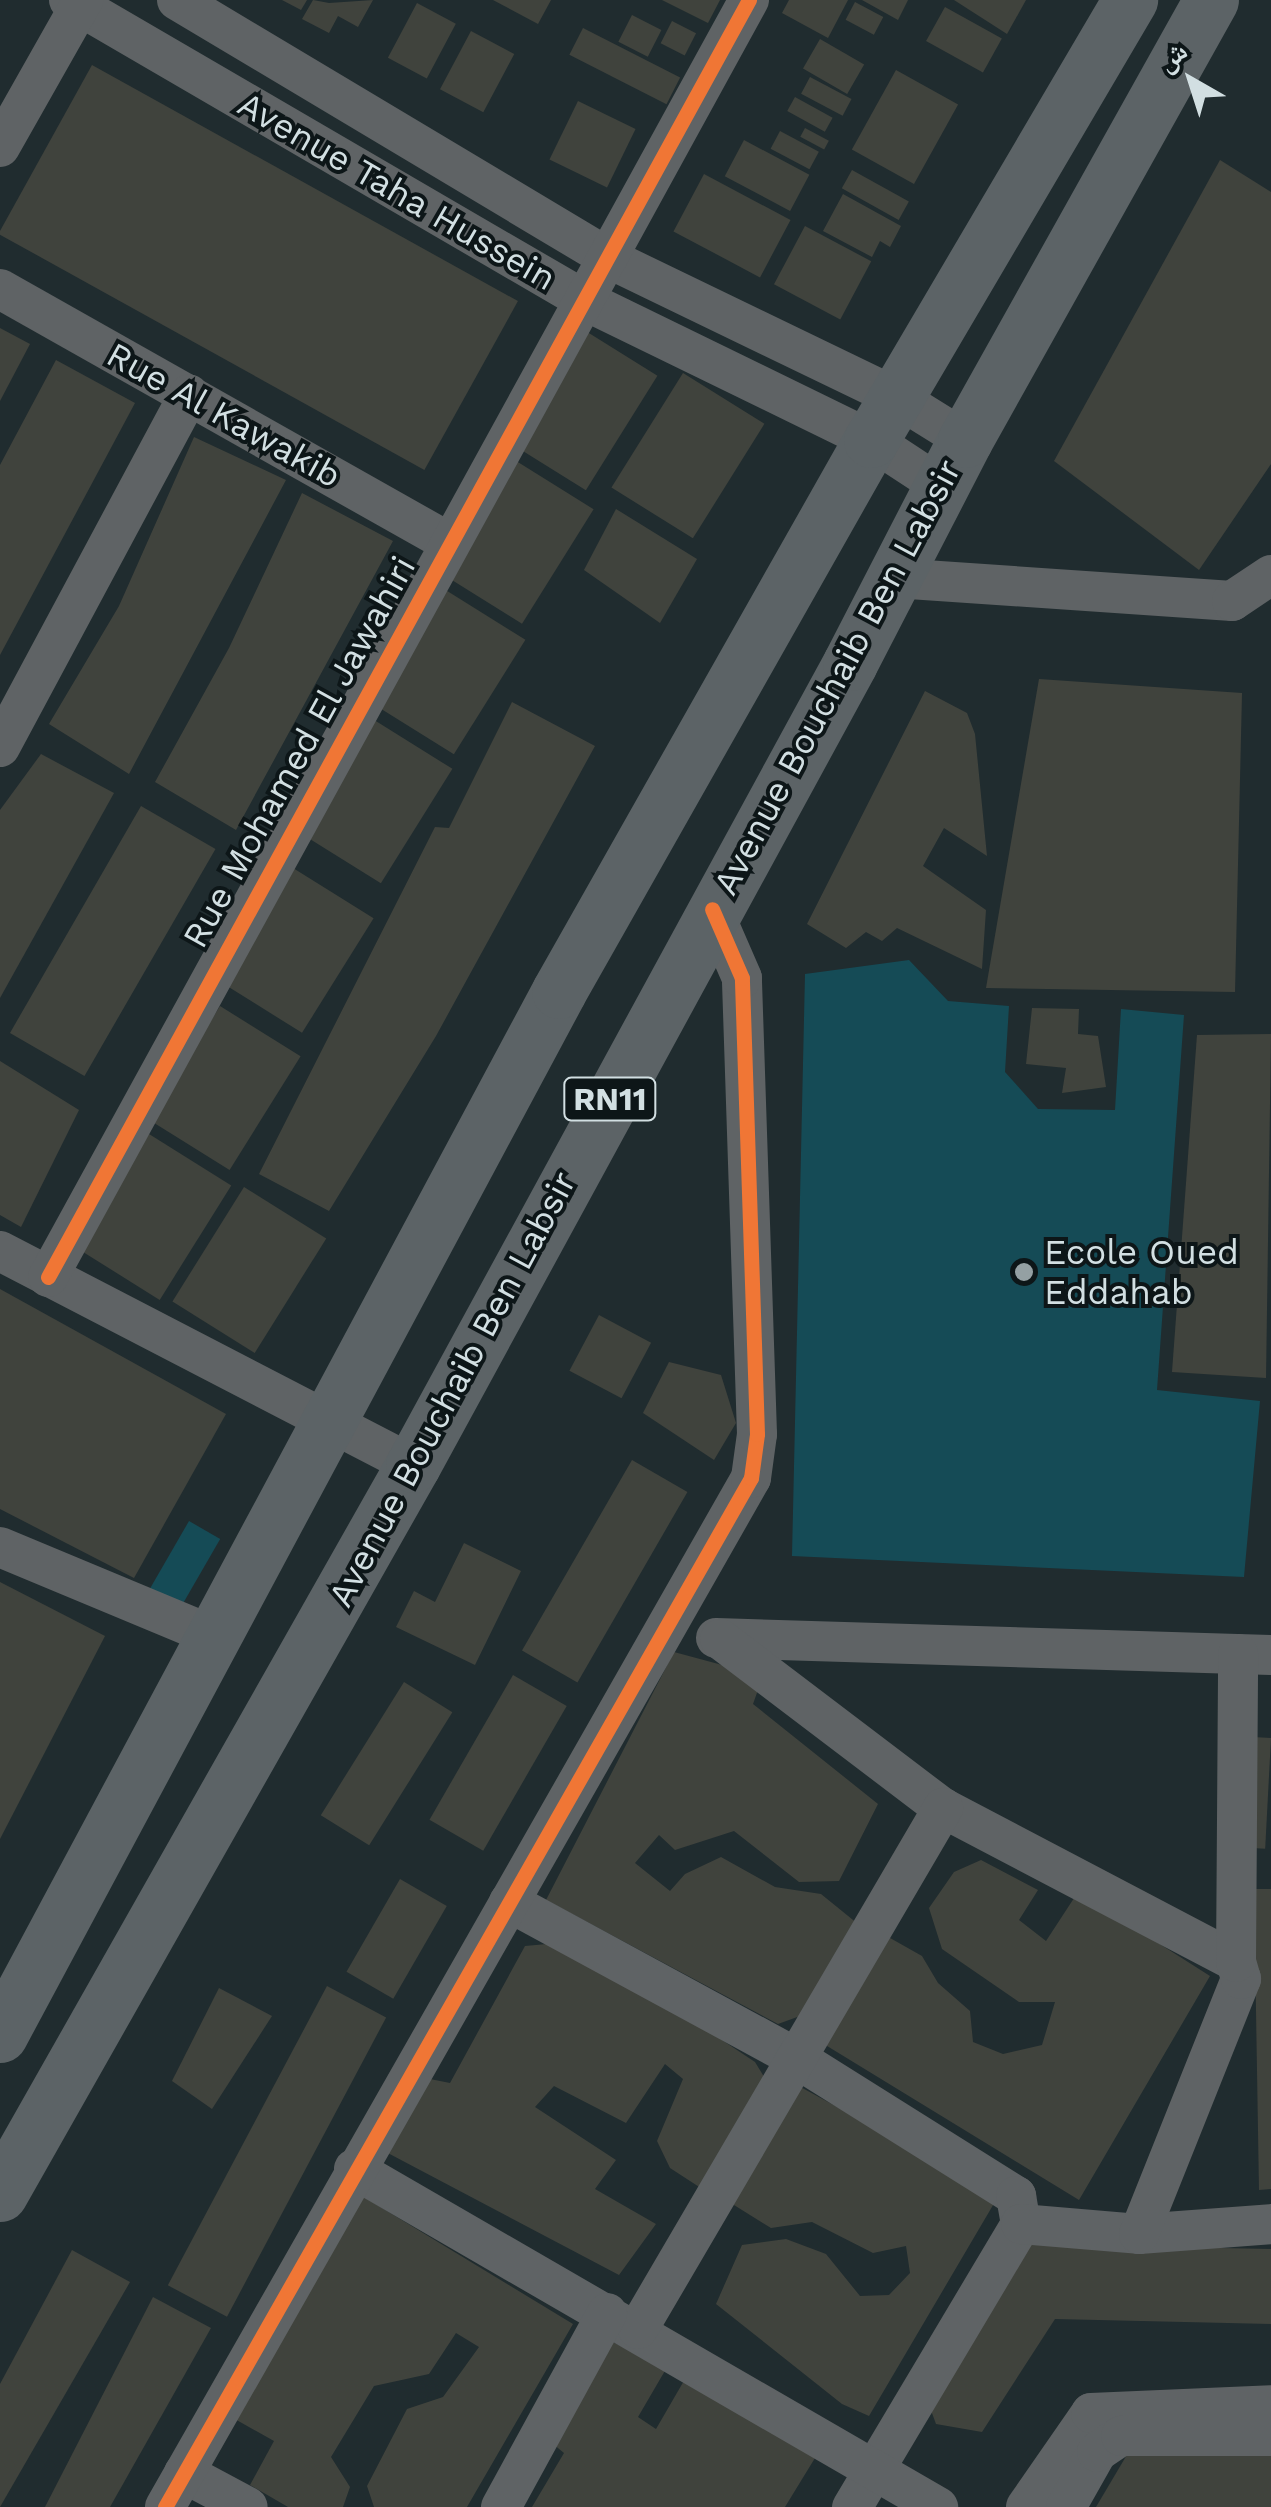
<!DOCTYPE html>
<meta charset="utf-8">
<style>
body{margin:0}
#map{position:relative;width:1271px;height:2507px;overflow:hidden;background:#202c2f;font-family:"Work Sans","Noto Naskh Arabic",sans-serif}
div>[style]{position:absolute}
.green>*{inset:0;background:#154b56;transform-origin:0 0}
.building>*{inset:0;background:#40433d;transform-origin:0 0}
.minor>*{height:40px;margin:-20px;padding:0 20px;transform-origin:20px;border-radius:20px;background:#5f6365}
.primary>*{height:55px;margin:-27.5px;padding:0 27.5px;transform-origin:27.5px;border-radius:27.5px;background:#5c6366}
.cycleway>*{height:15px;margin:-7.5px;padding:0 7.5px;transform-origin:7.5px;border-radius:7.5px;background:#f07635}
.dots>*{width:28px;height:28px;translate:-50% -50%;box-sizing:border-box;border:5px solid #0d1618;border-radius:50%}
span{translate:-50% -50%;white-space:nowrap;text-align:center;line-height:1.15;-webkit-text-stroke:8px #0d1618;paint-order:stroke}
.shield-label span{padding:2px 8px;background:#0d1618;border:2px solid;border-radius:8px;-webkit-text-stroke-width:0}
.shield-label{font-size:32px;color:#d2dfe2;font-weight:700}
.street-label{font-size:35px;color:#d2dfe2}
.poi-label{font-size:35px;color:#d2dfe2}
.left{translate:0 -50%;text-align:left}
.north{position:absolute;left:1141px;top:30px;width:100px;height:100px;-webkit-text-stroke:8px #0d1618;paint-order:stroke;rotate:321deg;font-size:28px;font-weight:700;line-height:40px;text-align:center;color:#d2dfe2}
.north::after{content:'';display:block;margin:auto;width:35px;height:45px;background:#d2dfe2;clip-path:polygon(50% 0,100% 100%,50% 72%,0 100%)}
</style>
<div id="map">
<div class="green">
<div style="clip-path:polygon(909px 960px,948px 1001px,1009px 1006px,1005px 1072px,1038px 1109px,1115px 1110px,1121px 1009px,1184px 1015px,1157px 1390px,1260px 1401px,1244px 1577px,792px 1556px,805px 974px)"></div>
<div style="left:189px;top:1521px;width:36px;height:97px;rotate:30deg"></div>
</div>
<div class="building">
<div style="clip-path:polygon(282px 0,307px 0,301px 10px)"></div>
<div style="clip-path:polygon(313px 0,329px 3px,373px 0,358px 27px,338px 16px,329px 33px,302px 19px)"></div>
<div style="clip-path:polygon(493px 0,551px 0,538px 24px)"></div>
<div style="clip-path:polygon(662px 0,720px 0,708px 23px)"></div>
<div style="clip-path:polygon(789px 0,848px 0,828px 38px,782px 13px)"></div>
<div style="clip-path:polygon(862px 0,908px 0,898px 20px)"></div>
<div style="clip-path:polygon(954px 0,1026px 0,1007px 34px)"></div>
<div style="left:855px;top:2px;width:32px;height:20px;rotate:28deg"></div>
<div style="left:417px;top:3px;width:44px;height:62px;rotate:28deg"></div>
<div style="left:945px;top:7px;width:65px;height:39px;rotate:29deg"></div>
<div style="left:632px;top:15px;width:33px;height:30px;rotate:27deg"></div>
<div style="left:672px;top:21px;width:27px;height:25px;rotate:27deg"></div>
<div style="left:583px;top:28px;width:109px;height:30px;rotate:27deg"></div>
<div style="left:471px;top:31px;width:49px;height:66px;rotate:28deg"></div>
<div style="left:820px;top:39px;width:51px;height:34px;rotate:30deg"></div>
<div style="left:92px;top:65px;width:487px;height:193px;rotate:29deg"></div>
<div style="left:896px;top:70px;width:71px;height:91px;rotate:29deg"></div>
<div style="left:810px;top:77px;width:47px;height:19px;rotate:28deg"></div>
<div style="left:795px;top:97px;width:43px;height:16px;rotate:29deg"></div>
<div style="left:578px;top:101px;width:64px;height:65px;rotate:26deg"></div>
<div style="left:805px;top:128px;width:27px;height:10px;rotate:28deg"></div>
<div style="left:780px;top:131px;width:44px;height:20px;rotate:28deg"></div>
<div style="left:744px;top:140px;width:74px;height:41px;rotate:28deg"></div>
<div style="clip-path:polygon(1220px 160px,1271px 192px,1271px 464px,1199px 570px,1054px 461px)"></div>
<div style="left:852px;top:170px;width:65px;height:21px;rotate:29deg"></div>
<div style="left:704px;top:174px;width:98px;height:65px;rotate:28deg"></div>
<div style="clip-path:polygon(843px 194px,901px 226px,890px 247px,880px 241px,872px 257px,823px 231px)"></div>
<div style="left:805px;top:226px;width:75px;height:66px;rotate:28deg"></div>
<div style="left:576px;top:325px;width:96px;height:135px;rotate:32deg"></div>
<div style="clip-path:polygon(0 328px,30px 344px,0 401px)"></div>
<div style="clip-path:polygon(56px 360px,135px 403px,0 655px,0 465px)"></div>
<div style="left:683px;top:373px;width:96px;height:135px;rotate:32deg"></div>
<div style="clip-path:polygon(194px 437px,286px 480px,129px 774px,49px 724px,119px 606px)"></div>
<div style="left:513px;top:459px;width:95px;height:135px;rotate:32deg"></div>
<div style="clip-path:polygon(302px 493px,393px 541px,236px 830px,155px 782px,229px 648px)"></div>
<div style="clip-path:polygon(616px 509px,697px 559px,660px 623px,584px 570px)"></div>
<div style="left:444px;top:589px;width:96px;height:135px;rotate:32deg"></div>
<div style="clip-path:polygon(1039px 679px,1242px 693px,1235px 992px,986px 988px)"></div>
<div style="clip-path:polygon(925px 691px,967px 713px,975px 734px,987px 856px,944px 828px,923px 866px,986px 910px,982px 969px,897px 928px,882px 941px,866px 932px,846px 948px,807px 924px)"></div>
<div style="clip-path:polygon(512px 702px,595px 746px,436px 1036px,329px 1211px,259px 1174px,435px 827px,449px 828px)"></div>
<div style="left:371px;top:718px;width:96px;height:135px;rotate:32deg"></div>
<div style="clip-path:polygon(41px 754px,114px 793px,0 998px,0 810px)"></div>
<div style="left:141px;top:806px;width:86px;height:262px;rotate:30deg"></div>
<div style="left:293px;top:868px;width:95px;height:135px;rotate:32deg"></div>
<div style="left:220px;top:1006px;width:95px;height:134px;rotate:32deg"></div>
<div style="clip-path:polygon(1032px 1008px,1079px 1009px,1078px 1034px,1098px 1036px,1106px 1087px,1062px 1093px,1066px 1068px,1026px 1064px)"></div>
<div style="clip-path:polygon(1271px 1034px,1266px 1378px,1172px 1372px,1197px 1035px)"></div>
<div style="clip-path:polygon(0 1061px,79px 1110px,21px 1227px,0 1215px)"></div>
<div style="left:149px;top:1134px;width:97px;height:135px;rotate:32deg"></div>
<div style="left:244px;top:1187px;width:97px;height:135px;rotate:32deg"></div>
<div style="clip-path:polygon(0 1289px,226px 1414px,134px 1578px,0 1509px)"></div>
<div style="left:599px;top:1315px;width:59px;height:63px;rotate:28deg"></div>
<div style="clip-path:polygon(669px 1362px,721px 1375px,736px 1423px,714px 1460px,643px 1413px)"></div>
<div style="left:632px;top:1460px;width:64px;height:220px;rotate:30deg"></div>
<div style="clip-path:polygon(464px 1543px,521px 1571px,475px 1665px,396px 1627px,414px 1591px,435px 1602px)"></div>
<div style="clip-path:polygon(0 1582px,105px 1636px,0 1839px)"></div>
<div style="clip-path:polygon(674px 1652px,763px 1676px,753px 1704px,878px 1804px,839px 1881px,799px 1882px,734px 1831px,675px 1850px,659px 1835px,635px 1863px,670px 1891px,685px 1874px,721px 1857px,775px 1887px,821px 1894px,858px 1924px,811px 2012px,778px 2024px,546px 1900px)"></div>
<div style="left:513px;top:1675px;width:62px;height:167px;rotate:30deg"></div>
<div style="left:404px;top:1682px;width:57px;height:157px;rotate:32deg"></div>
<div style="left:1253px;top:1737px;width:18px;height:111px;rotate:3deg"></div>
<div style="clip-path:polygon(981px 1860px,1038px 1890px,1019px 1920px,1046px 1941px,1078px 1892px,1210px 1976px,1079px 2200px,814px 2038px,883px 1934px,922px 1956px,938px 1983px,970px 2011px,973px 2042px,1003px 2054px,1042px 2045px,1055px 2002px,1019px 2002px,942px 1949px,929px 1908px,954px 1872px)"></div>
<div style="left:400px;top:1879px;width:54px;height:107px;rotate:30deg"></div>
<div style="clip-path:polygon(1254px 1889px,1271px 1889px,1271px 2189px,1259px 2190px)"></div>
<div style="clip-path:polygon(547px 1944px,686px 2016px,755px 2062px,772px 2090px,710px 2194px,670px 2168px,657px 2141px,683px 2079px,665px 2064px,626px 2123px,554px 2086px,535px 2107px,616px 2160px,595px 2189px,656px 2224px,619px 2275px,384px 2151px,430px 2079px,450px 2083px,525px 1946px)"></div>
<div style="left:327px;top:1986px;width:67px;height:339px;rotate:28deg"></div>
<div style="clip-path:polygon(219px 1988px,272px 2016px,212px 2109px,172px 2081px)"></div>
<div style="clip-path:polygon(795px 2084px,999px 2195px,869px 2416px,842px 2404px,716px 2304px,742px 2245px,786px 2239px,826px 2254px,860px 2296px,889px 2295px,910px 2273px,906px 2246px,873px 2253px,812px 2222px,771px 2228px,726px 2200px)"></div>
<div style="clip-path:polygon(359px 2194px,573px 2324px,467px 2507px,374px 2507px,367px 2486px,407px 2409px,443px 2397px,479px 2347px,456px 2333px,429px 2374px,374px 2386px,331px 2457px,350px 2487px,343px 2507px,288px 2507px,250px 2485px,274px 2441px,233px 2418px)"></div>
<div style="clip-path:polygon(1012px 2244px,1271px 2249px,1271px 2324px,1055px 2319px,982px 2432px,936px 2424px,925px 2394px)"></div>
<div style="clip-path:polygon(72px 2250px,130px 2282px,0 2507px,0 2384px)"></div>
<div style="clip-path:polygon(153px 2297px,211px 2328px,110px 2507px,45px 2507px)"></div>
<div style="clip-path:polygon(611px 2341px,666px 2369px,638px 2417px,656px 2429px,685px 2379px,815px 2458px,785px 2507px,532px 2507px,564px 2453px,547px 2439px)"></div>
<div style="clip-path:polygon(1128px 2453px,1271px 2453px,1271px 2507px,1096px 2507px)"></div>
</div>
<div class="minor">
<div style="left:69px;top:0;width:598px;rotate:30.21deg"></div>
<div style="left:586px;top:301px;width:317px;rotate:26deg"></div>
<div style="left:871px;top:440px;width:84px;rotate:33.3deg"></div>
<div style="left:177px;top:0;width:507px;rotate:30.87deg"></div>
<div style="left:612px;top:260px;width:315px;rotate:25.8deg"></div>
<div style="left:896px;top:397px;width:81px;rotate:31.9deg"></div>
<div style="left:0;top:147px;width:169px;rotate:-60.5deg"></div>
<div style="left:0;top:289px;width:515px;rotate:29.45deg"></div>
<div style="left:895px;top:578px;width:338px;rotate:3.9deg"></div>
<div style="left:1232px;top:601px;width:47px;rotate:-33.7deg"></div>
<div style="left:0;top:747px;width:400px;rotate:-61.8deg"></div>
<div style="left:0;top:1251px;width:465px;rotate:27.4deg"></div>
<div style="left:48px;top:1277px;width:1457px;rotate:-61.24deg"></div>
<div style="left:0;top:1547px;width:234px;rotate:22.6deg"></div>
<div style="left:716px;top:1638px;width:555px;rotate:1.75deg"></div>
<div style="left:720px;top:1639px;width:280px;rotate:37.2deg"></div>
<div style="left:943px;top:1808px;width:331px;rotate:27.7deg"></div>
<div style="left:509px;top:1902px;width:327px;rotate:28.5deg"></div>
<div style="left:796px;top:2058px;width:260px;rotate:32.1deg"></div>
<div style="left:1016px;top:2196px;width:28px;rotate:80deg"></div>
<div style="left:1021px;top:2224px;width:330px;rotate:120.8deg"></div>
<div style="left:354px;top:2169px;width:675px;rotate:30.06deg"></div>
<div style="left:1021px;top:2224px;width:118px;rotate:4.8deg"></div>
<div style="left:1139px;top:2234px;width:132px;rotate:-4.3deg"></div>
<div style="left:1139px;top:2234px;width:275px;rotate:-68.2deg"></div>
<div style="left:1241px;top:1979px;width:18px;rotate:-106deg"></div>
<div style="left:1236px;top:1962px;width:308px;rotate:-89.6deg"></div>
<div style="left:638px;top:2329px;width:604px;rotate:-59.65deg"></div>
<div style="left:184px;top:2473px;width:72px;rotate:28deg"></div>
<div style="left:165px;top:2507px;width:1184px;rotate:-60.34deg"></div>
<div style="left:751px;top:1478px;width:44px;rotate:-82.2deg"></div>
<div style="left:757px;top:1434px;width:456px;rotate:-91.9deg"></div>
<div style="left:742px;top:978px;width:75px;rotate:-113.5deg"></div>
<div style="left:501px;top:2507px;width:221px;rotate:-61.3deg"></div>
<div style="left:1026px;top:2507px;width:114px;rotate:-55.3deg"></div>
<div style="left:1091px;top:2413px;width:180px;rotate:-2.5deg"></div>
<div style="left:1066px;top:2507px;width:63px;rotate:-60.6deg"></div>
<div style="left:1097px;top:2452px;width:29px;rotate:-34deg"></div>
<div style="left:1121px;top:2436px;width:150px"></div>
</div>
<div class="primary">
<div style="left:0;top:2035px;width:1184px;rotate:-61.83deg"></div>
<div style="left:559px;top:991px;width:633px;rotate:-60.48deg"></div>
<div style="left:871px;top:440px;width:511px;rotate:-59.52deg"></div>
<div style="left:0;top:2194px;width:838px;rotate:-60.47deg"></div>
<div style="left:413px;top:1465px;width:913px;rotate:-61.41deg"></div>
<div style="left:850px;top:663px;width:251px;rotate:-62.7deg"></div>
<div style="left:965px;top:440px;width:504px;rotate:-60.79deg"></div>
</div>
<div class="cycleway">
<div style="left:48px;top:1277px;width:1457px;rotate:-61.24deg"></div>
<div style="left:165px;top:2507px;width:1184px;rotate:-60.34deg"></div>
<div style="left:751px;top:1478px;width:44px;rotate:-82.2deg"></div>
<div style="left:757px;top:1434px;width:456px;rotate:-91.9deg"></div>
<div style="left:742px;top:978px;width:75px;rotate:-113.5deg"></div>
</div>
<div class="dots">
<div style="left:1024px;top:1272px;background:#94a0a3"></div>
</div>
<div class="shield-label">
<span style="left:610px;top:1099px">RN11</span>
</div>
<div class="street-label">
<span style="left:397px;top:191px;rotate:30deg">Avenue Taha Hussein</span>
<span style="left:224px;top:415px;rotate:29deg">Rue Al Kawakib</span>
<span style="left:837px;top:677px;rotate:-62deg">Avenue Bouchaib Ben Labsir</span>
<span style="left:299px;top:752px;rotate:-61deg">Rue Mohamed El Jawahiri</span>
<span style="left:452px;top:1389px;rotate:-62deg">Avenue Bouchaib Ben Labsir</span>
</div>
<div class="poi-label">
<span class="left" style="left:1044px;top:1272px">Ecole Oued<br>Eddahab</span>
</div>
<div class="north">ش</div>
</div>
